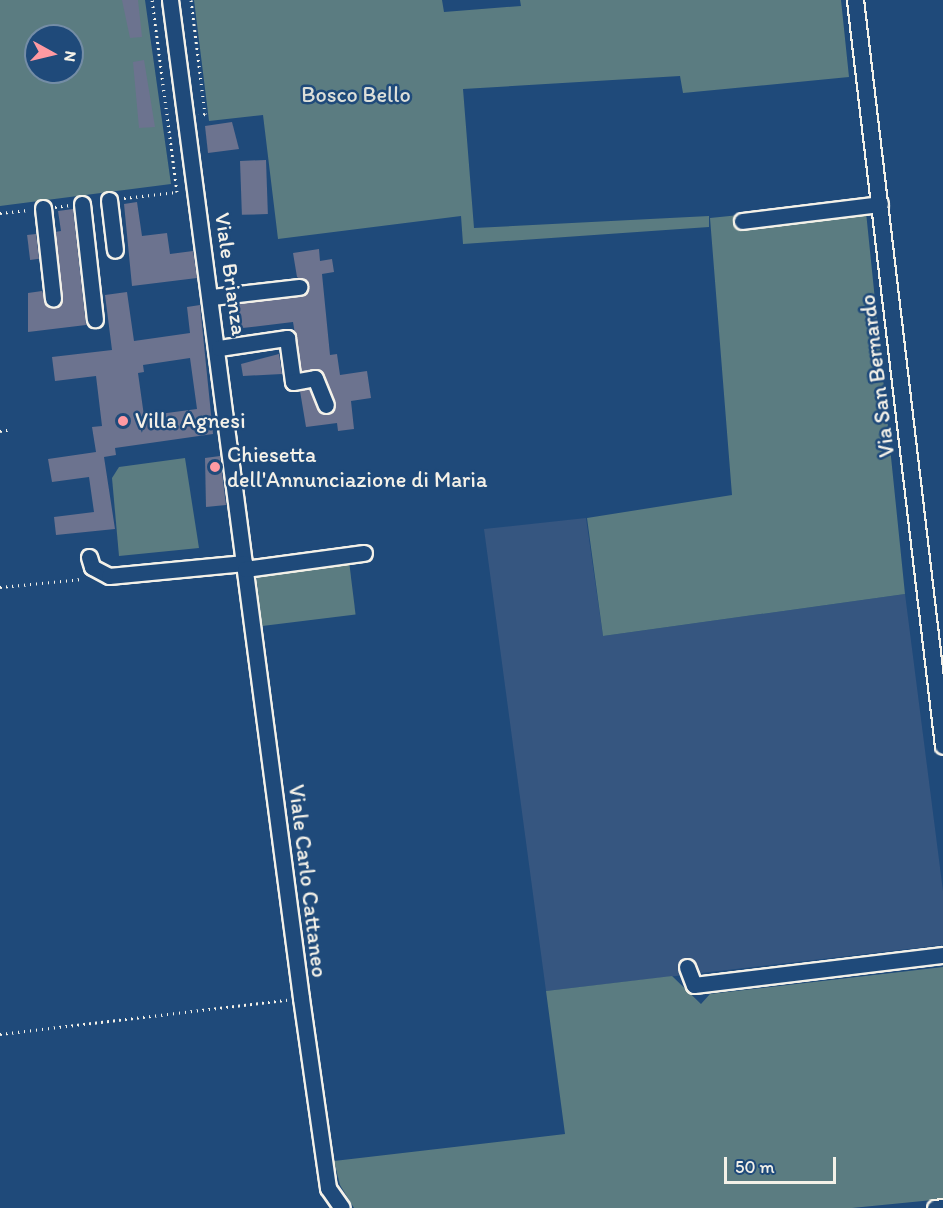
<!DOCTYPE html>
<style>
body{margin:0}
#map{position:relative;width:943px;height:1208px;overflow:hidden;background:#1f4a7a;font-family:Itim,sans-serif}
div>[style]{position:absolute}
.built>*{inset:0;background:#365680}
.green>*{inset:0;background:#5b7c81;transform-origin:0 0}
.building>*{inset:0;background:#6c738f;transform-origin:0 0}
.path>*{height:3px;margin-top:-1.5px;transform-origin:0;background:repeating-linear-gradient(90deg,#f4f1e8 0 1.5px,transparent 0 6px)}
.roads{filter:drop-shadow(2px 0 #f4f1e8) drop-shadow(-2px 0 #f4f1e8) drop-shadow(0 2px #f4f1e8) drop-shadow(0 -2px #f4f1e8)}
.minor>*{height:15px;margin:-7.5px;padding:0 7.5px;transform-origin:7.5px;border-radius:7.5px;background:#1f4a7a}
.dots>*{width:16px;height:16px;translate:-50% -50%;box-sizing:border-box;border:3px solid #1f4a7a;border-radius:50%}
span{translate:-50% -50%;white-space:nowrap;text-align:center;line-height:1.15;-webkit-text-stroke:5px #1f4a7a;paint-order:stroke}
.park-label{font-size:22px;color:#dddfd9}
.street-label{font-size:22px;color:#f4f1e8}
.poi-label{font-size:22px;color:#f4f1e8}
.left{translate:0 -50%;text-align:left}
.north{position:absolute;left:24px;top:24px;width:60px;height:60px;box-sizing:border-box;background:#1f4a7a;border:2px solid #748da6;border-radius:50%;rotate:98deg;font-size:16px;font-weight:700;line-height:24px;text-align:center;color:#f4f1e8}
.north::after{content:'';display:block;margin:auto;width:21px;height:27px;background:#ff9aa2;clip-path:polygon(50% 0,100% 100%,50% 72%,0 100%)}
.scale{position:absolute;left:724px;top:1157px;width:112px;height:27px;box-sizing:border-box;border:3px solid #f4f1e8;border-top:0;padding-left:8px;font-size:18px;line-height:21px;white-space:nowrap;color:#f4f1e8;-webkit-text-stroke:4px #1f4a7a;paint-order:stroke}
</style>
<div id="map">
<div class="built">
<div style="clip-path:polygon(586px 518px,603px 636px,905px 594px,943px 891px,943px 945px,546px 991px,484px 529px)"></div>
</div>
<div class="green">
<div style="clip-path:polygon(evenodd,0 0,145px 0,171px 184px,0 206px,0 0,36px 36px,72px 36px,72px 72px,36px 72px,36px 36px)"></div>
<div style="clip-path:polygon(194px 0,442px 0,444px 12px,521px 6px,520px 0,450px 0,841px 0,849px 77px,683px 93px,680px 76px,463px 89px,474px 228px,709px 216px,709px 227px,463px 244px,461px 216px,278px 239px,263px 115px,209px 121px)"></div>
<div style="clip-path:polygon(865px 202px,905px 594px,603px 636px,587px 518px,732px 495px,710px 218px)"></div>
<div style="clip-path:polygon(185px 458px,199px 548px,119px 556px,112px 478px,119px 467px)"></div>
<div style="left:349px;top:561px;width:54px;height:94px;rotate:83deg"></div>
<div style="clip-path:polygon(943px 967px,943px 1199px,852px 1208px,354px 1208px,340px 1185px,334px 1161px,565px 1134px,546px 991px,672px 976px,701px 1004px,710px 994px)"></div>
</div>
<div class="building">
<div style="clip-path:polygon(122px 0,138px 0,142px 37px,130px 38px)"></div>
<div style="clip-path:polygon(144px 60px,155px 127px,139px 128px,133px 62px)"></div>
<div style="clip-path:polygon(232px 122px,239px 149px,208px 153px,205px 126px)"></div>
<div style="left:266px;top:160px;width:54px;height:26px;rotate:88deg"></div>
<div style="clip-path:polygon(137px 202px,142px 236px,167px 233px,170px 254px,193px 251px,197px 278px,132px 286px,124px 204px)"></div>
<div style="clip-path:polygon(73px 209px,86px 325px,28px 332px,28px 293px,42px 291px,50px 307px,62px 301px,55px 232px,61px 231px,58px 211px)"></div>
<div style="left:36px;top:234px;width:25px;height:9px;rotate:83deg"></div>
<div style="clip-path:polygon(319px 249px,320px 261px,332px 259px,334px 272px,322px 274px,330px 355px,337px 354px,340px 375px,367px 371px,371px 398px,351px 401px,354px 429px,338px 431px,337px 423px,306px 427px,300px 391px,309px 389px,321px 413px,330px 414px,336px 406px,322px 371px,301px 371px,293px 322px,234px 329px,231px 305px,305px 294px,309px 285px,297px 277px,293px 253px)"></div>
<div style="clip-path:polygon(evenodd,127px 292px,134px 341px,190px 333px,187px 307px,200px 305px,213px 434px,115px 448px,116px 455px,104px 457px,115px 529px,56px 535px,54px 517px,94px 512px,89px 477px,52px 482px,48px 459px,96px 452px,92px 427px,102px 426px,96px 376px,55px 381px,52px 357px,112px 350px,105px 295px,127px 292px,190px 358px,197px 409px,144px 416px,138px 373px,144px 372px,143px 365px,190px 358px)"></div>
<div style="clip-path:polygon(279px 354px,282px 374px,243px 376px,241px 364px)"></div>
<div style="clip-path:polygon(220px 456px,226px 505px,206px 507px,205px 458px)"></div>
</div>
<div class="path">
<div style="left:191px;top:0;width:115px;rotate:83deg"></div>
<div style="left:205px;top:114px;width:6px;rotate:171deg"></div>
<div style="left:124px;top:198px;width:53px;rotate:-6.5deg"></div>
<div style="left:177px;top:192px;width:194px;rotate:-97.4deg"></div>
<div style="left:55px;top:207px;width:15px;rotate:-8deg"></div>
<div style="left:0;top:213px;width:28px;rotate:-6deg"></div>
<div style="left:0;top:431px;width:12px;rotate:-9deg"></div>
<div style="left:0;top:587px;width:83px;rotate:-5.5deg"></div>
<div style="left:0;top:1034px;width:289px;rotate:-6.8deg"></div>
</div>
<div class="roads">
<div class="minor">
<div style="left:170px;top:0;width:1007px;rotate:82.52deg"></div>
<div style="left:301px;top:998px;width:192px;rotate:81.9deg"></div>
<div style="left:328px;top:1188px;width:24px;rotate:55deg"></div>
<div style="left:855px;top:0;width:751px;rotate:83.27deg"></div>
<div style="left:109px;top:200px;width:50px;rotate:83.2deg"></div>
<div style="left:82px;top:204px;width:116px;rotate:83.6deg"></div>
<div style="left:43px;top:208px;width:91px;rotate:83.7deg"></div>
<div style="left:742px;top:221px;width:139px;rotate:-7deg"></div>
<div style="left:212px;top:297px;width:88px;rotate:-6.6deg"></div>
<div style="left:219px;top:348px;width:69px;rotate:-8.4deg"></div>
<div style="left:287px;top:338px;width:44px;rotate:82.2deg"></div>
<div style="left:293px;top:382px;width:22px;rotate:-10deg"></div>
<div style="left:315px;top:378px;width:29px;rotate:68deg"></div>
<div style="left:89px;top:557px;width:10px;rotate:73deg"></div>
<div style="left:92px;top:567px;width:19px;rotate:28deg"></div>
<div style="left:109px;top:576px;width:136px;rotate:-5.5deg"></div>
<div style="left:245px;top:569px;width:120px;rotate:-7.7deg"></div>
<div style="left:687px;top:967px;width:19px;rotate:69deg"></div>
<div style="left:694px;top:985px;width:251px;rotate:-6.9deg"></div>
<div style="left:935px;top:1208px;width:8px;rotate:-7deg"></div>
</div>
</div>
<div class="dots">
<div style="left:123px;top:421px;background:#ff9aa2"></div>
<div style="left:215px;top:467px;background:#ff9aa2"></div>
</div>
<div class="park-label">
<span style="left:356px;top:95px">Bosco Bello</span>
</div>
<div class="street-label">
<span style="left:231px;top:274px;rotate:82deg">Viale Brianza</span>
<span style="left:877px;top:376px;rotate:-97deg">Via San Bernardo</span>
<span style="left:308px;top:881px;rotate:83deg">Viale Carlo Cattaneo</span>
</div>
<div class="poi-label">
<span class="left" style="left:135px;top:421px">Villa Agnesi</span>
<span class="left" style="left:227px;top:467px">Chiesetta<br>dell'Annunciazione di Maria</span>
</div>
<div class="north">N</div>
<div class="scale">50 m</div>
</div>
